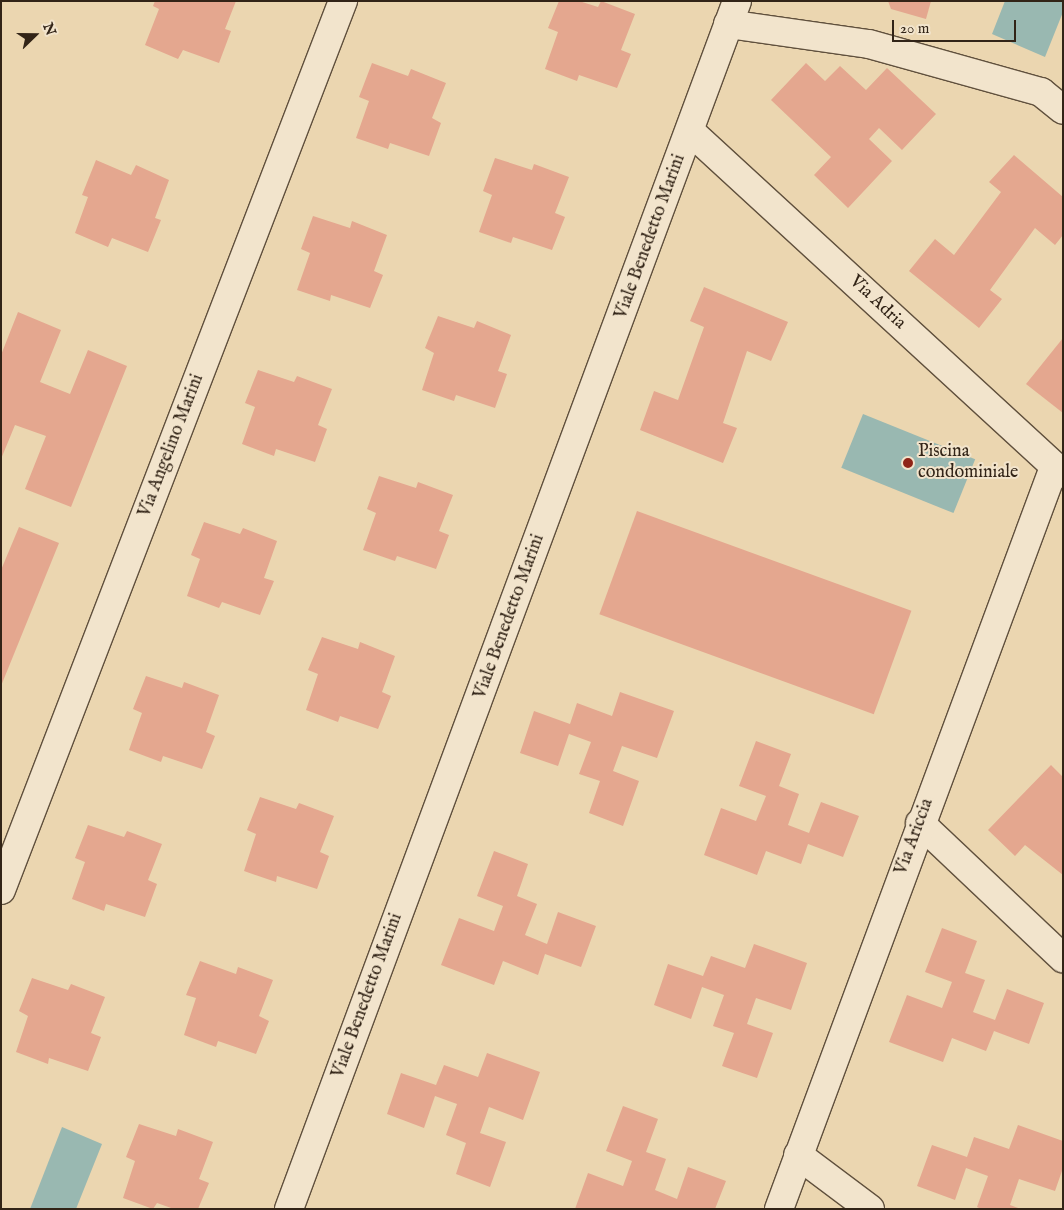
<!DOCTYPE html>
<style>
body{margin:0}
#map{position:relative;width:1064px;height:1210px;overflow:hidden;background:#ebd6b0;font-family:"IM FELL English",serif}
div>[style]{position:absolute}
.water>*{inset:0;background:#99b8b1;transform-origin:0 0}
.building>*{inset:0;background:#e4a78f;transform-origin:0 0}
.roads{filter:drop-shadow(1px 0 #60503d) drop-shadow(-1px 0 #60503d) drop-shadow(0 1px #60503d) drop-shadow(0 -1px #60503d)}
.street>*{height:28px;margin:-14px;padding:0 14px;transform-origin:14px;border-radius:14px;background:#f2e4cc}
.dots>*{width:14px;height:14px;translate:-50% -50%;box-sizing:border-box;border:2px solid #f2e4cc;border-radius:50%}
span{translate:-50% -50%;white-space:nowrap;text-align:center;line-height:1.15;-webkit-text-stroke:4px #f2e4cc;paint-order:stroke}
.street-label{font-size:18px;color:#322417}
.poi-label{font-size:18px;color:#322417}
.left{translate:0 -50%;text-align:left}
.frame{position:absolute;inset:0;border:2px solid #322417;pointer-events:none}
.north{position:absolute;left:10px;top:10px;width:50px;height:50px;-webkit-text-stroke:4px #f2e4cc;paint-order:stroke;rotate:68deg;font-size:14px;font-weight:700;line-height:20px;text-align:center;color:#322417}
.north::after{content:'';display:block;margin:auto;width:18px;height:22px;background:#322417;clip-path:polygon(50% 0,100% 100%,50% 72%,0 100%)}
.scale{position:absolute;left:892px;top:20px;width:124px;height:22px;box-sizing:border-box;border:2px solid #322417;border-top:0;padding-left:6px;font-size:15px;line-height:18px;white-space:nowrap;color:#322417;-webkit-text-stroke:4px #f2e4cc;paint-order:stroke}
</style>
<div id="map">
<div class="water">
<div style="clip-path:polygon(1005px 1px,1063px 1px,1063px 12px,1045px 57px,992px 34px)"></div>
<div style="left:863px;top:414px;width:121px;height:58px;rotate:22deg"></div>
<div style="clip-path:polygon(62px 1127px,102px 1144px,76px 1209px,30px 1209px)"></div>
</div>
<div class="building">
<div style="clip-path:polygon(155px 1px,236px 1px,225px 29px,231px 31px,219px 63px,183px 50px,178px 59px,145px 45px,159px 9px,153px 6px)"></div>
<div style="clip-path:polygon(559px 1px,579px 1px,598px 7px,601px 1px,635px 14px,621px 50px,631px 54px,617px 88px,579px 75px,577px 81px,545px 69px,558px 32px,548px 28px)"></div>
<div style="clip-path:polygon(888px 1px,931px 1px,926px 19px,891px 9px)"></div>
<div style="clip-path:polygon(372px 63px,408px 76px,411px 69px,446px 83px,432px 118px,441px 123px,429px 156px,390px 143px,388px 149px,356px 138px,369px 101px,359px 97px)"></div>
<div style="clip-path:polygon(806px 63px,825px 81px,840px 66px,866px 90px,887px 68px,936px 114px,902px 150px,879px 128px,869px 139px,892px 161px,848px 208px,814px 175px,831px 157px,771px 100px)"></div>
<div style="clip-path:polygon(1014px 155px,1063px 197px,1063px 235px,1055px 245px,1035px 228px,990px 290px,1002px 299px,979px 328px,909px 271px,935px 239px,954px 255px,1001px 192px,989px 182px)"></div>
<div style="clip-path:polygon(495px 158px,532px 170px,534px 164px,569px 177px,555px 213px,565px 217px,552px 250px,513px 237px,511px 243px,479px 232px,492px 195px,483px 191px)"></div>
<div style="clip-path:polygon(96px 160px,131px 175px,136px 165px,169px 180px,155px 218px,161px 220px,148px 252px,112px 238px,108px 247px,75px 233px,88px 197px,82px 195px)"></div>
<div style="clip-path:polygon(313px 216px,350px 228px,352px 221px,387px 235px,374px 271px,383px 275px,370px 308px,331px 295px,330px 301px,297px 290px,310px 253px,301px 249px)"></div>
<div style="clip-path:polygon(704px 287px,788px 322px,771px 361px,747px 351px,723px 423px,737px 428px,723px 463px,640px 430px,654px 391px,678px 400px,704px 327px,690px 321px)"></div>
<div style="clip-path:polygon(18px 312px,61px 330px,40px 382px,70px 394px,88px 350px,127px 366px,71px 507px,25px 489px,46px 436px,15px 425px,1px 459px,1px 355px)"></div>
<div style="clip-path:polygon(438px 316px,474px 328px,477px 321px,511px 335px,498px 371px,507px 374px,495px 408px,456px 395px,454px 401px,422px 390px,434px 353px,425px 348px)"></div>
<div style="clip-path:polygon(1063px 338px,1063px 413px,1026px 384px)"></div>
<div style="clip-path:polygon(258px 370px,294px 382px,297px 376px,332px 389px,318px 425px,327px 429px,315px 462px,276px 449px,274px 456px,242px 444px,255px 407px,245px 403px)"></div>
<div style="clip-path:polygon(379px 476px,416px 488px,418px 482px,453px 495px,439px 531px,449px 535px,436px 569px,397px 556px,395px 561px,363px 550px,376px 513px,367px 509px)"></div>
<div style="left:637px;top:511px;width:292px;height:110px;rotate:20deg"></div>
<div style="clip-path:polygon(204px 522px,240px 534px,243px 528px,277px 541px,264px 578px,274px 581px,260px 615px,222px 602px,219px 608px,187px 596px,200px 559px,191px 555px)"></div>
<div style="clip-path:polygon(19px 527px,59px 543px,1px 686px,1px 570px)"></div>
<div style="clip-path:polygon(322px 637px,358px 649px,360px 642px,395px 656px,382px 692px,391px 696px,378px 729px,340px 716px,338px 722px,306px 710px,318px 674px,308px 670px)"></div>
<div style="clip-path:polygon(146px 676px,182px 688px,184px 682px,219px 695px,206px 732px,215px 736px,202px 769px,163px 756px,161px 762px,129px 750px,142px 713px,133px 709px)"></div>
<div style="clip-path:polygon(620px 692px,674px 711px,657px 758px,622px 746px,613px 771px,639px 781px,623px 826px,589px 813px,600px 781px,579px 774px,591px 742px,569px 734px,558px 766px,520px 753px,534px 711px,570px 724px,577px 703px,612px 716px)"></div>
<div style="clip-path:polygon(756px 741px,791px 754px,779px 786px,799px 794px,788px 825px,809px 833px,821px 802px,859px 816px,843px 857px,808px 844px,801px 864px,766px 851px,757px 875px,704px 855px,721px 808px,756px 821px,766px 796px,739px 786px)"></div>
<div style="clip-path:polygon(1051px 765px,1063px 777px,1063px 875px,1025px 845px,1015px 856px,988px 830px)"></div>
<div style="clip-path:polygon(260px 797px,296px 809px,299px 803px,334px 816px,320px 852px,329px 856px,317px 889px,277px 876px,276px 882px,244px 871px,256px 834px,247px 830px)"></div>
<div style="clip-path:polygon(88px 825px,124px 837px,127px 831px,162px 844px,148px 880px,157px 884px,145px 917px,106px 904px,104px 911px,72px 899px,85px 862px,75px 858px)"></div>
<div style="clip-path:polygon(494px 851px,528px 864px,517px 896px,537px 904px,525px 935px,547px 944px,558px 912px,596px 926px,581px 967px,545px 954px,538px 975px,503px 961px,494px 985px,441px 965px,459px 918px,494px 931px,503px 906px,477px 896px)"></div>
<div style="clip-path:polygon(942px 928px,977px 941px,965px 973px,985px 980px,973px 1012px,995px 1020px,1007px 989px,1044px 1003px,1029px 1044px,994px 1031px,986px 1051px,952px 1038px,943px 1062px,889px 1042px,907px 995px,942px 1008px,952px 982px,925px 972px)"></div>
<div style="clip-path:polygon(754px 944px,807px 963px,791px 1010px,756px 998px,747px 1024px,773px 1033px,757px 1078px,722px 1066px,734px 1033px,713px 1026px,724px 995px,702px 987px,691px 1019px,654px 1005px,668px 964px,703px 976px,711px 956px,745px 968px)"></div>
<div style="clip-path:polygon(200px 961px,236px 974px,238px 967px,273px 980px,259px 1016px,269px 1021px,256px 1054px,218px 1041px,216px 1047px,184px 1035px,196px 998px,186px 995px)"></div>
<div style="clip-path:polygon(32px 978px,68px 990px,71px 984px,105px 997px,91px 1033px,101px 1037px,88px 1071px,49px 1058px,48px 1064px,16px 1052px,28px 1016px,19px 1011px)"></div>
<div style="clip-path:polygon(487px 1053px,540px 1072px,523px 1120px,489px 1107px,480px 1133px,506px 1142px,490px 1187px,456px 1174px,466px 1143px,446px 1135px,457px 1104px,435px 1096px,424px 1128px,387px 1114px,401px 1073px,436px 1085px,444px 1065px,478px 1077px)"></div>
<div style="clip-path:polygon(623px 1106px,658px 1119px,646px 1152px,666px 1159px,655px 1190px,677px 1199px,688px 1167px,726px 1181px,715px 1209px,575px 1209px,588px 1173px,623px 1186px,632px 1161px,606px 1151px)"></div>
<div style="clip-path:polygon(139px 1124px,176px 1136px,178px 1129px,213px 1142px,199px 1179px,209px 1183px,198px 1209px,174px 1209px,157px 1203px,153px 1209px,123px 1198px,135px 1161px,126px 1157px)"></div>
<div style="clip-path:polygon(1018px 1125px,1063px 1141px,1063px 1168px,1055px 1191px,1019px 1179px,1010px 1205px,1021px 1209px,981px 1209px,977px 1207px,988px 1176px,966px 1168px,955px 1200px,917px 1186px,932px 1145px,967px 1157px,974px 1137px,1009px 1149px)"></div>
</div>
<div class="roads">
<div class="street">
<div style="left:728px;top:24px;width:142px;rotate:8.1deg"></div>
<div style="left:869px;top:44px;width:179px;rotate:15.6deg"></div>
<div style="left:1041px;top:92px;width:28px;rotate:39deg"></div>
<div style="left:691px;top:132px;width:505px;rotate:42.59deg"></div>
<div style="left:920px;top:823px;width:197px;rotate:43.4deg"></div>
<div style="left:1px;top:890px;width:953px;rotate:-68.96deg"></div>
<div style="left:798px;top:1155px;width:90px;rotate:36.9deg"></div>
<div style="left:289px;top:1209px;width:1288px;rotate:-69.65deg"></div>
<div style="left:779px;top:1209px;width:791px;rotate:-69.66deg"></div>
</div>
</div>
<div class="dots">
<div style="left:908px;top:463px;background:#8f2418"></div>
</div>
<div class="street-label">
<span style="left:651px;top:237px;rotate:-70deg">Viale Benedetto Marini</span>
<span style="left:877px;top:303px;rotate:43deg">Via Adria</span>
<span style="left:172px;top:446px;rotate:-69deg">Via Angelino Marini</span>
<span style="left:510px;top:617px;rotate:-70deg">Viale Benedetto Marini</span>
<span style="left:915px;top:837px;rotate:-70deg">Via Ariccia</span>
<span style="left:368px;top:996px;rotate:-70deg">Viale Benedetto Marini</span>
</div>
<div class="poi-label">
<span class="left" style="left:918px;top:463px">Piscina<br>condominiale</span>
</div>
<div class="frame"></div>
<div class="north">N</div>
<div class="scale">20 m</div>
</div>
